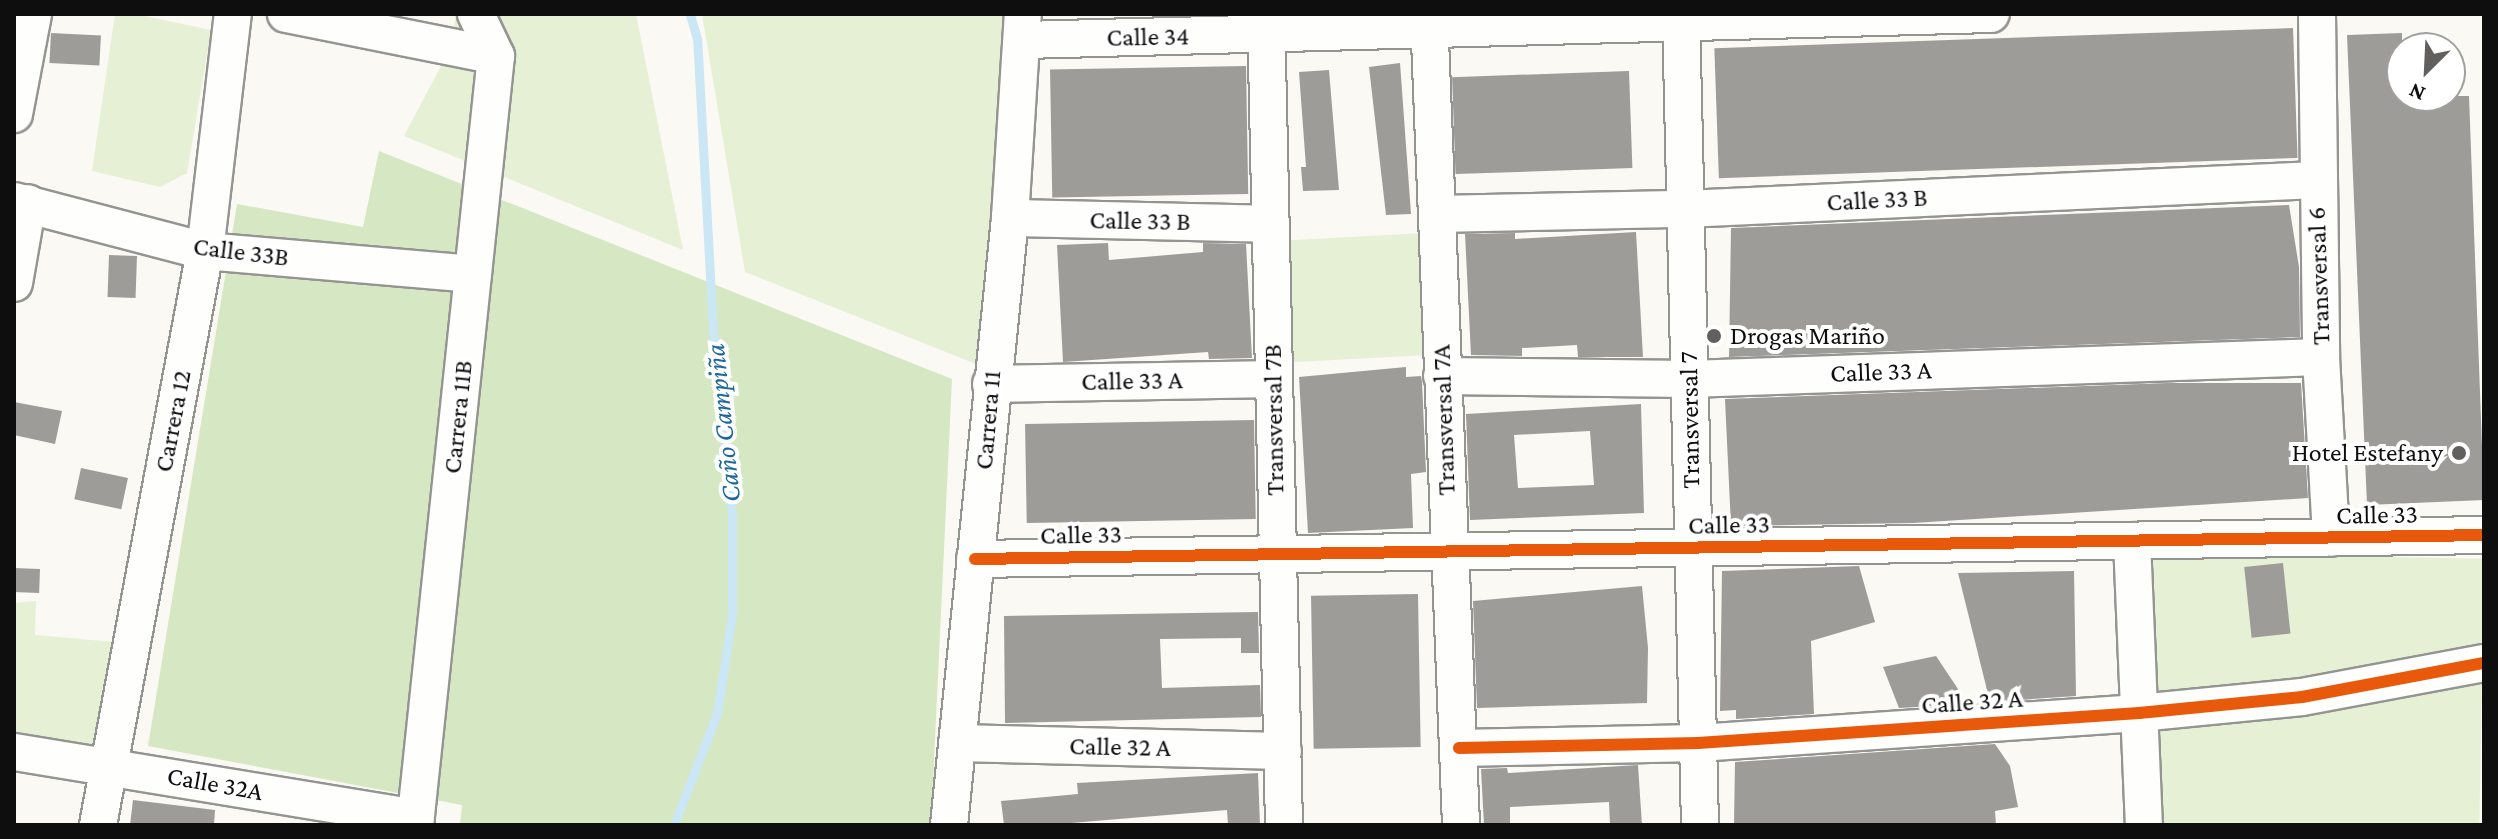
<!DOCTYPE html>
<meta charset="utf-8">
<style>
body{margin:0}
#map{position:relative;width:2498px;height:839px;overflow:hidden;background:#faf9f4;font-family:"Crimson Pro",serif}
div>[style]{position:absolute}
.green>*{inset:0;background:#e5f0d5;transform-origin:0 0}
.forest>*{inset:0;background:#d6e7c3}
.stream>*{height:9px;margin:-4.5px;padding:0 4.5px;transform-origin:4.5px;border-radius:4.5px;background:#cbe6f4}
.building>*{inset:0;background:#9e9c99;transform-origin:0 0}
.roads{filter:drop-shadow(2px 0 #949492) drop-shadow(-2px 0 #949492) drop-shadow(0 2px #949492) drop-shadow(0 -2px #949492)}
.minor>*{height:36px;margin:-18px;padding:0 18px;transform-origin:18px;border-radius:18px;background:#fefefd}
.cycleway>*{height:12px;margin:-6px;padding:0 6px;transform-origin:6px;border-radius:6px;background:#e8590c}
.dots>*{width:22px;height:22px;translate:-50% -50%;box-sizing:border-box;border:4px solid #fff;border-radius:50%}
span{translate:-50% -50%;white-space:nowrap;text-align:center;line-height:1.15;-webkit-text-stroke:8px #fff;paint-order:stroke}
.street-label{font-size:26px;color:#0e0e0e}
.poi-label{font-size:26px;color:#0e0e0e}
.left{translate:0 -50%;text-align:left}
.right{translate:-100% -50%;text-align:right}
.water-label{font-size:28px;color:#1c679b;font-style:italic}
.frame{position:absolute;inset:0;border:16px solid #0e0e0e;pointer-events:none}
.north{position:absolute;left:2386px;top:32px;width:80px;height:80px;box-sizing:border-box;background:#fff;border:2px solid #9f9f9f;border-radius:50%;rotate:204deg;font-size:22px;font-weight:700;line-height:32px;text-align:center;color:#0e0e0e}
.north::after{content:'';display:block;margin:auto;width:28px;height:36px;background:#61605e;clip-path:polygon(50% 0,100% 100%,50% 72%,0 100%)}
</style>
<div id="map">
<div class="green">
<div style="clip-path:polygon(115px 14px,135px 14px,211px 30px,187px 173px,160px 187px,92px 171px)"></div>
<div style="clip-path:polygon(456px 14px,636px 14px,683px 250px,404px 136px,450px 49px)"></div>
<div style="clip-path:polygon(702px 14px,1022px 14px,986px 368px,745px 272px)"></div>
<div style="left:1426px;top:233px;width:122px;height:142px;rotate:87deg"></div>
<div style="left:2152px;top:553px;width:332px;height:272px;rotate:1deg"></div>
<div style="clip-path:polygon(36px 601px,35px 635px,114px 642px,109px 752px,14px 740px,14px 603px)"></div>
</div>
<div class="forest">
<div style="clip-path:polygon(379px 151px,952px 379px,931px 825px,460px 825px,462px 805px,148px 746px,237px 204px,363px 227px)"></div>
</div>
<div class="stream">
<div style="left:674px;top:825px;width:120px;rotate:-69deg"></div>
<div style="left:717px;top:713px;width:99px;rotate:-81.3deg"></div>
<div style="left:732px;top:615px;width:100px;rotate:-90deg"></div>
<div style="left:732px;top:515px;width:185px;rotate:-95.9deg"></div>
<div style="left:713px;top:331px;width:292px;rotate:-93.1deg"></div>
<div style="left:697px;top:39px;width:26px;rotate:-106deg"></div>
</div>
<div class="building">
<div style="left:2293px;top:28px;width:130px;height:579px;rotate:88deg"></div>
<div style="left:51px;top:33px;width:50px;height:30px;rotate:3deg"></div>
<div style="clip-path:polygon(2402px 33px,2402px 96px,2469px 96px,2484px 500px,2367px 505px,2347px 35px)"></div>
<div style="clip-path:polygon(1400px 63px,1411px 214px,1386px 215px,1369px 67px)"></div>
<div style="left:1246px;top:66px;width:128px;height:196px;rotate:89deg"></div>
<div style="clip-path:polygon(1329px 70px,1339px 190px,1303px 191px,1301px 167px,1306px 167px,1299px 72px)"></div>
<div style="left:1629px;top:71px;width:97px;height:177px;rotate:88deg"></div>
<div style="clip-path:polygon(2289px 205px,2299px 267px,2300px 337px,1729px 357px,1731px 228px)"></div>
<div style="clip-path:polygon(1636px 232px,1643px 357px,1578px 357px,1577px 345px,1522px 348px,1522px 356px,1471px 355px,1465px 234px,1515px 233px,1515px 239px)"></div>
<div style="clip-path:polygon(1108px 243px,1109px 260px,1203px 252px,1203px 243px,1246px 244px,1252px 358px,1209px 359px,1208px 352px,1063px 362px,1057px 245px)"></div>
<div style="left:109px;top:255px;width:28px;height:42px;rotate:2deg"></div>
<div style="clip-path:polygon(1406px 367px,1406px 377px,1421px 376px,1422px 382px,1426px 472px,1411px 474px,1413px 528px,1308px 533px,1299px 377px)"></div>
<div style="clip-path:polygon(2168px 383px,2301px 383px,2308px 498px,1913px 523px,1731px 526px,1725px 399px)"></div>
<div style="clip-path:polygon(14px 402px,62px 411px,55px 444px,14px 435px)"></div>
<div style="clip-path:polygon(evenodd,1641px 404px,1644px 513px,1470px 520px,1466px 414px,1641px 404px,1590px 431px,1594px 485px,1518px 488px,1514px 435px,1590px 431px)"></div>
<div style="left:1254px;top:420px;width:99px;height:229px;rotate:89deg"></div>
<div style="left:81px;top:468px;width:48px;height:32px;rotate:12deg"></div>
<div style="left:2283px;top:563px;width:71px;height:39px;rotate:84deg"></div>
<div style="clip-path:polygon(1859px 566px,1875px 622px,1811px 641px,1814px 714px,1736px 719px,1736px 710px,1720px 711px,1722px 571px)"></div>
<div style="left:14px;top:568px;width:26px;height:24px;rotate:2deg"></div>
<div style="clip-path:polygon(2074px 571px,2076px 696px,1990px 702px,1958px 573px)"></div>
<div style="clip-path:polygon(1642px 586px,1648px 648px,1647px 703px,1477px 708px,1473px 601px)"></div>
<div style="left:1418px;top:594px;width:153px;height:107px;rotate:89deg"></div>
<div style="clip-path:polygon(1258px 612px,1259px 653px,1241px 653px,1241px 638px,1160px 639px,1162px 688px,1260px 685px,1261px 717px,1005px 723px,1004px 616px)"></div>
<div style="clip-path:polygon(1936px 656px,1968px 704px,1899px 708px,1883px 667px)"></div>
<div style="clip-path:polygon(1995px 744px,2010px 766px,2018px 807px,1995px 811px,1996px 825px,1734px 825px,1735px 762px)"></div>
<div style="clip-path:polygon(1638px 765px,1642px 825px,1610px 825px,1609px 802px,1510px 807px,1510px 825px,1484px 825px,1481px 769px,1507px 768px,1508px 773px)"></div>
<div style="clip-path:polygon(1258px 773px,1260px 825px,1228px 825px,1227px 810px,1047px 825px,1004px 825px,1001px 801px,1078px 794px,1077px 783px)"></div>
<div style="clip-path:polygon(133px 800px,215px 810px,214px 825px,130px 825px)"></div>
</div>
<div class="roads">
<div class="minor">
<div style="left:286px;top:14px;width:214px;rotate:11.3deg"></div>
<div style="left:1266px;top:14px;width:811px;rotate:88.73deg"></div>
<div style="left:1429px;top:14px;width:812px;rotate:87.74deg"></div>
<div style="left:1681px;top:14px;width:811px;rotate:88.66deg"></div>
<div style="left:2317px;top:14px;width:343px;rotate:89.3deg"></div>
<div style="left:2321px;top:357px;width:181px;rotate:86.8deg"></div>
<div style="left:1024px;top:40px;width:967px;rotate:-1.54deg"></div>
<div style="left:14px;top:114px;width:102px;rotate:-79.2deg"></div>
<div style="left:14px;top:201px;width:197px;rotate:14.7deg"></div>
<div style="left:205px;top:251px;width:269px;rotate:4.9deg"></div>
<div style="left:1437px;top:214px;width:248px;rotate:-1.2deg"></div>
<div style="left:1685px;top:209px;width:632px;rotate:-2.63deg"></div>
<div style="left:1010px;top:218px;width:260px;rotate:1.3deg"></div>
<div style="left:14px;top:283px;width:81px;rotate:-80.1deg"></div>
<div style="left:1442px;top:376px;width:247px;rotate:0.7deg"></div>
<div style="left:1689px;top:379px;width:632px;rotate:-1.99deg"></div>
<div style="left:991px;top:384px;width:282px;rotate:-1deg"></div>
<div style="left:2132px;top:541px;width:284px;rotate:87.6deg"></div>
<div style="left:975px;top:559px;width:1509px;rotate:-0.91deg"></div>
<div style="left:957px;top:743px;width:326px;rotate:1.4deg"></div>
<div style="left:1459px;top:748px;width:239px;rotate:-1.2deg"></div>
<div style="left:1698px;top:743px;width:442px;rotate:-3.9deg"></div>
<div style="left:2139px;top:713px;width:164px;rotate:-5.6deg"></div>
<div style="left:2302px;top:697px;width:185px;rotate:-10.6deg"></div>
<div style="left:14px;top:752px;width:407px;rotate:9.3deg"></div>
<div style="left:98px;top:825px;width:584px;rotate:-79.44deg"></div>
<div style="left:205px;top:251px;width:239px;rotate:-83.3deg"></div>
<div style="left:415px;top:825px;width:773px;rotate:-83.99deg"></div>
<div style="left:496px;top:56px;width:47px;rotate:-115.5deg"></div>
<div style="left:949px;top:825px;width:610px;rotate:-84.26deg"></div>
<div style="left:1010px;top:218px;width:204px;rotate:-86.4deg"></div>
</div>
</div>
<div class="cycleway">
<div style="left:975px;top:559px;width:1509px;rotate:-0.91deg"></div>
<div style="left:1459px;top:748px;width:239px;rotate:-1.2deg"></div>
<div style="left:1698px;top:743px;width:442px;rotate:-3.9deg"></div>
<div style="left:2139px;top:713px;width:164px;rotate:-5.6deg"></div>
<div style="left:2302px;top:697px;width:185px;rotate:-10.6deg"></div>
</div>
<div class="dots">
<div style="left:1714px;top:336px;background:#61605e"></div>
<div style="left:2459px;top:453px;background:#61605e"></div>
</div>
<div class="street-label">
<span style="left:1148px;top:37px;rotate:-1deg">Calle 34</span>
<span style="left:1877px;top:200px;rotate:-3deg">Calle 33 B</span>
<span style="left:1140px;top:221px;rotate:1deg">Calle 33 B</span>
<span style="left:241px;top:252px;rotate:7deg">Calle 33B</span>
<span style="left:2319px;top:276px;rotate:-92deg">Transversal 6</span>
<span style="left:1881px;top:372px;rotate:-2deg">Calle 33 A</span>
<span style="left:1132px;top:381px;rotate:-1deg">Calle 33 A</span>
<span style="left:458px;top:417px;rotate:-84deg">Carrera 11B</span>
<span style="left:988px;top:420px;rotate:-85deg">Carrera 11</span>
<span style="left:1274px;top:420px;rotate:-91deg">Transversal 7B</span>
<span style="left:1444px;top:420px;rotate:-92deg">Transversal 7A</span>
<span style="left:1690px;top:420px;rotate:-91deg">Transversal 7</span>
<span style="left:173px;top:421px;rotate:-79deg">Carrera 12</span>
<span style="left:2377px;top:515px;rotate:-1deg">Calle 33</span>
<span style="left:1729px;top:525px;rotate:-1deg">Calle 33</span>
<span style="left:1081px;top:535px;rotate:-1deg">Calle 33</span>
<span style="left:1972px;top:702px;rotate:-4deg">Calle 32 A</span>
<span style="left:1120px;top:747px;rotate:1deg">Calle 32 A</span>
<span style="left:215px;top:784px;rotate:10deg">Calle 32A</span>
</div>
<div class="poi-label">
<span class="left" style="left:1730px;top:336px">Drogas Mariño</span>
<span class="right" style="left:2443px;top:453px">Hotel Estefany</span>
</div>
<div class="water-label">
<span style="left:723px;top:423px;rotate:-96deg">Caño Campiña</span>
</div>
<div class="frame"></div>
<div class="north">N</div>
</div>
